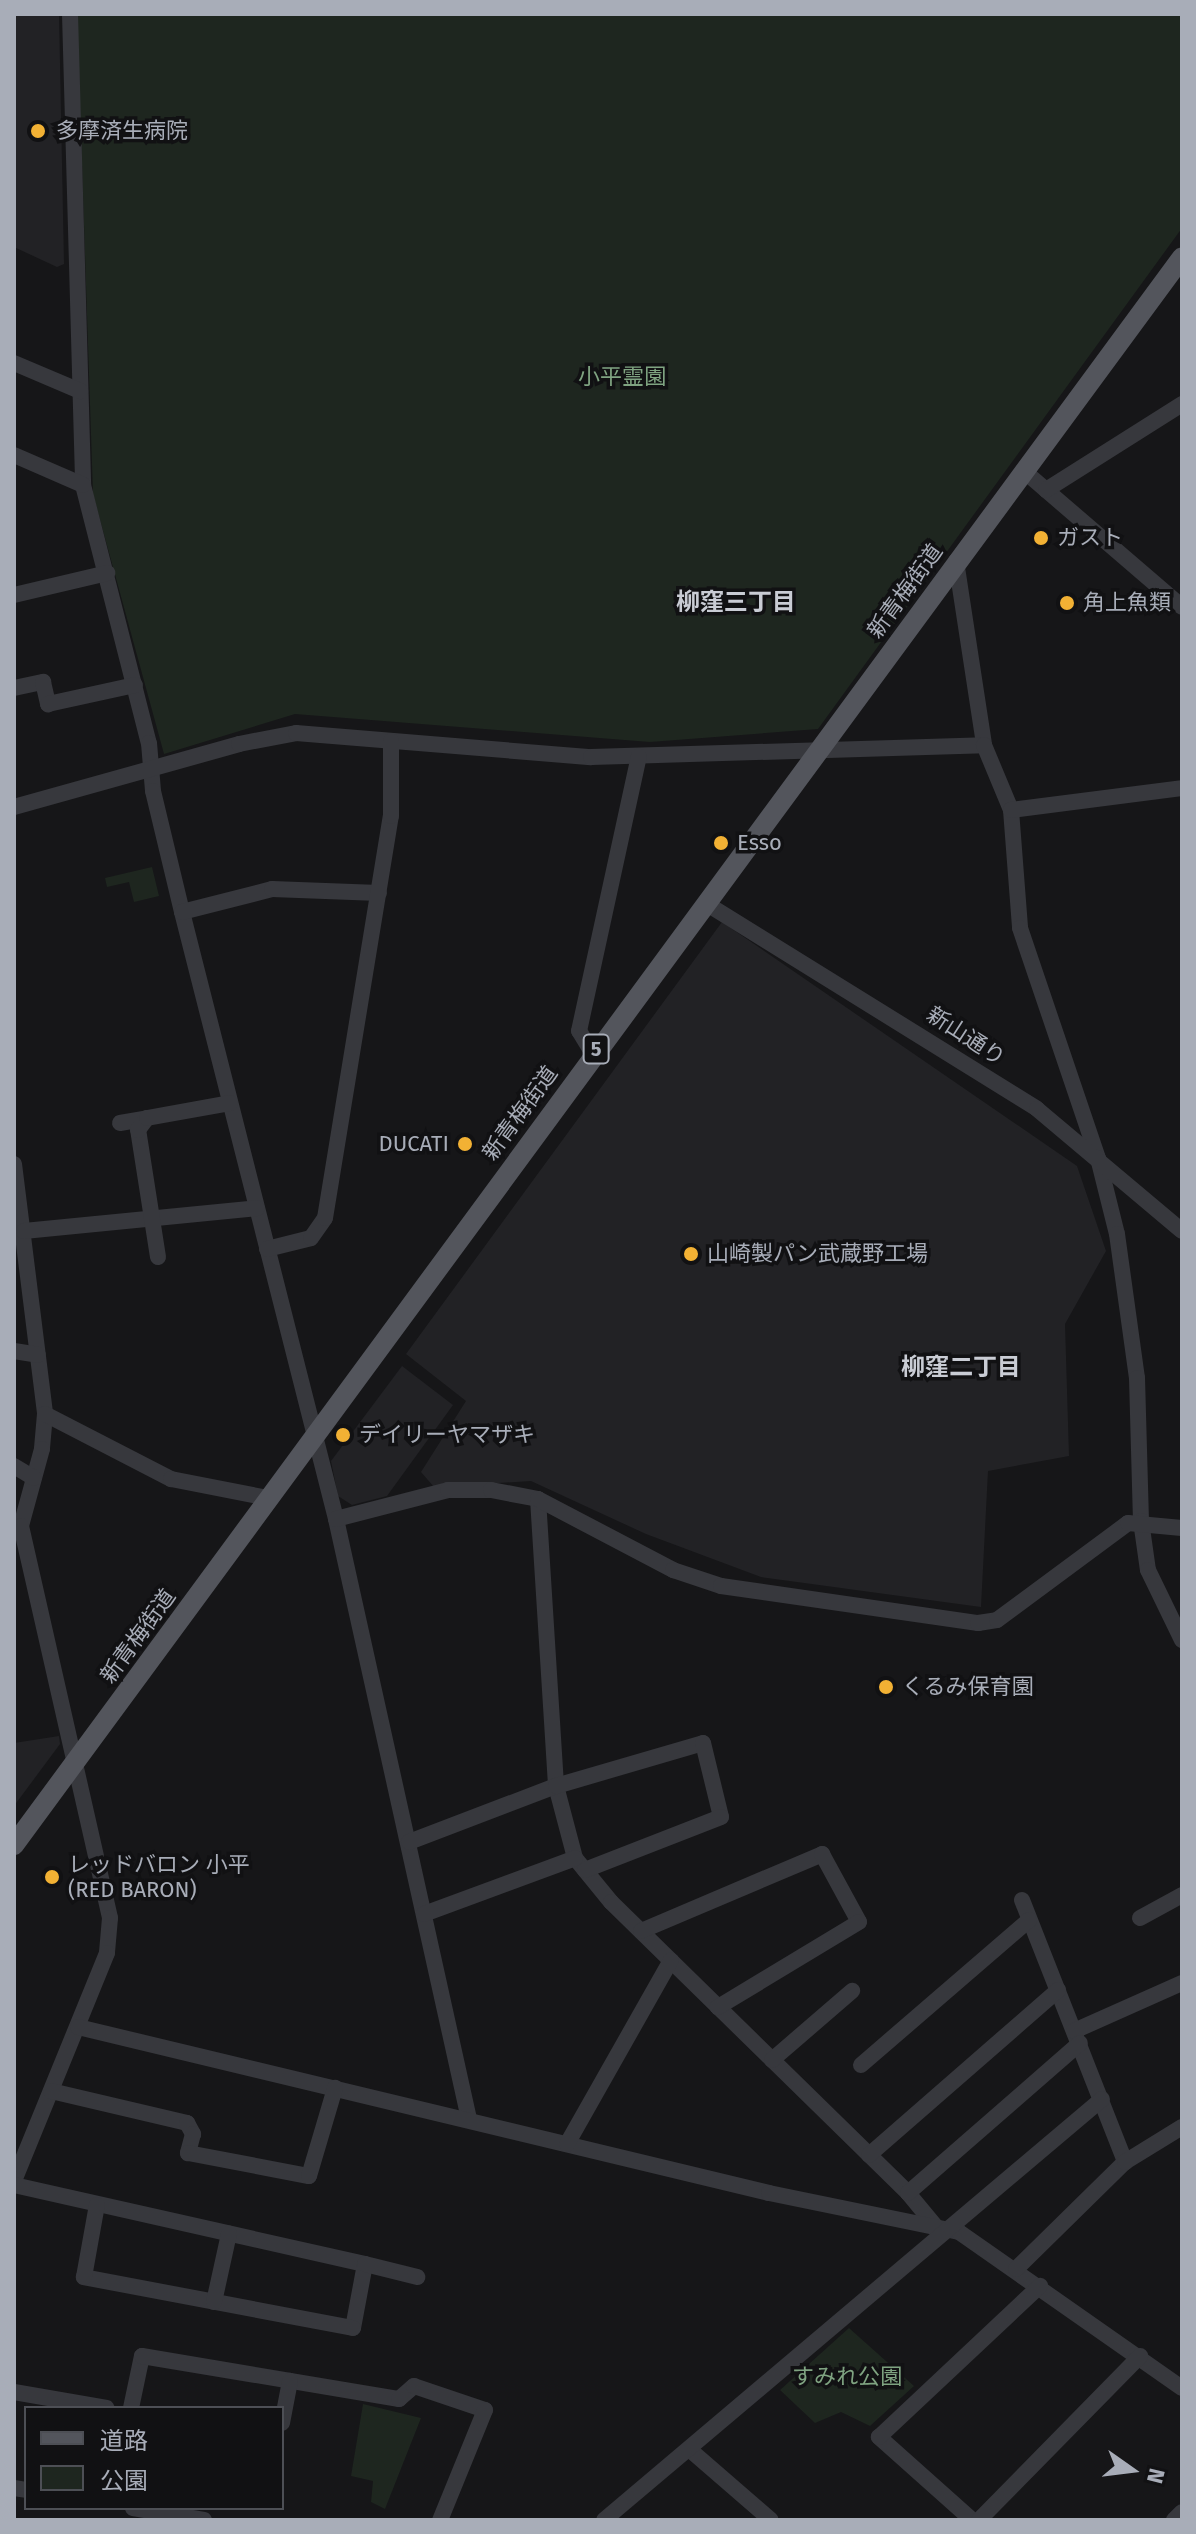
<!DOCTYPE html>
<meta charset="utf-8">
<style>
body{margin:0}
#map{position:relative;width:1196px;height:2534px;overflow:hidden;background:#161618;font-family:"Fira Sans","Noto Sans JP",sans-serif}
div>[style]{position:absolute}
.built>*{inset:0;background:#222225}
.green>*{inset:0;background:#1e261f}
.minor>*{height:16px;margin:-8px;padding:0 8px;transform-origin:8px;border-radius:8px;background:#37383d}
.major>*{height:20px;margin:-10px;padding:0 10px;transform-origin:10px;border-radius:10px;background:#53555c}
.dots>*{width:22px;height:22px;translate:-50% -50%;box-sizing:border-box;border:4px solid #111113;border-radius:50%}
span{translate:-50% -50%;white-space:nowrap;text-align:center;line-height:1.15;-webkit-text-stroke:7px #111113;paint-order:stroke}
.shield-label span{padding:2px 6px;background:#111113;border:2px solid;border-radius:6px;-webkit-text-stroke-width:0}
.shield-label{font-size:20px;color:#a8adb8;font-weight:700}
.poi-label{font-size:22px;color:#a8adb8}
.left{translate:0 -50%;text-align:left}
.right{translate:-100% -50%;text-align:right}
.park-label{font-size:22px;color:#7fa381}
.street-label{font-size:22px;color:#a8adb8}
.neighbourhood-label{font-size:24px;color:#c9ccd4;font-weight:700}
.frame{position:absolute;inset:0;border:16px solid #a8adb8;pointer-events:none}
.legend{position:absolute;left:24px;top:2406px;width:260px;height:104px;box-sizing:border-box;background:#111113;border:2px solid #4d4f55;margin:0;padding:10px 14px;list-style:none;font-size:24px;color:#a8adb8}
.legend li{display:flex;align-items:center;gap:16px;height:40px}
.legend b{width:40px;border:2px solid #4d4f55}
.north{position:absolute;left:1092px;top:2430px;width:80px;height:80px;-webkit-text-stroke:6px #111113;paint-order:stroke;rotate:104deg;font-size:22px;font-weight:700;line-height:32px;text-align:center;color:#a8adb8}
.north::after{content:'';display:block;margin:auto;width:28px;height:36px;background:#a8adb8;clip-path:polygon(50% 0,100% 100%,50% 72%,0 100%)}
</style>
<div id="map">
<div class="built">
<div style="clip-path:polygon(14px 14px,59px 14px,64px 264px,57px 267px,14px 247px)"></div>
<div style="clip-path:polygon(722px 922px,1077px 1166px,1106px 1251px,1065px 1324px,1069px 1456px,988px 1471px,981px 1607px,761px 1577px,646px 1534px,531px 1481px,434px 1487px,421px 1472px,466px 1401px,406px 1354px)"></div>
<div style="clip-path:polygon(402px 1366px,453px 1405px,387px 1496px,352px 1505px,338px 1496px,331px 1461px)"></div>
<div style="clip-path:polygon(59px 1736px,60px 1744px,14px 1806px,14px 1743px)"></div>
</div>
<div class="green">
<div style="clip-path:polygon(77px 14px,1182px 14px,1182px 228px,818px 729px,650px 742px,295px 714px,164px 754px,93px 494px)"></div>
<div style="clip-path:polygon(152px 867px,159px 896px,134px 902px,129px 882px,107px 887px,105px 878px)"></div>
<div style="clip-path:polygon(849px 2328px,914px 2386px,870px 2426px,841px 2412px,815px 2423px,780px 2390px)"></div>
<div style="clip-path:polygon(363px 2404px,421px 2418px,385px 2509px,371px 2502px,373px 2481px,351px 2476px)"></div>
</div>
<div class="minor">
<div style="left:70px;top:14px;width:471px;rotate:88.4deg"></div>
<div style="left:83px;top:485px;width:266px;rotate:75.7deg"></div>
<div style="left:149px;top:743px;width:48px;rotate:85.2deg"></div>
<div style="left:153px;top:791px;width:124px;rotate:76.5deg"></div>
<div style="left:182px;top:912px;width:626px;rotate:75.76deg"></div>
<div style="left:336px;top:1519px;width:615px;rotate:77.5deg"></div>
<div style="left:14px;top:363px;width:72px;rotate:23deg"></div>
<div style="left:14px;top:455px;width:75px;rotate:23.5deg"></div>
<div style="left:1024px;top:471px;width:208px;rotate:40.7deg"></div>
<div style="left:1046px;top:490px;width:161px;rotate:-32.3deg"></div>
<div style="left:956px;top:561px;width:186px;rotate:81.3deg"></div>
<div style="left:14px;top:595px;width:96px;rotate:-13.3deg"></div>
<div style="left:14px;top:688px;width:30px;rotate:-12deg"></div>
<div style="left:43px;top:682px;width:23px;rotate:77deg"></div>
<div style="left:48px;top:704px;width:89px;rotate:-12.3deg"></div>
<div style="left:14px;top:807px;width:234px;rotate:-15.6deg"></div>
<div style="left:239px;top:744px;width:58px;rotate:-10.9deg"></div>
<div style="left:296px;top:733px;width:296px;rotate:4.7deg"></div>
<div style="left:591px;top:757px;width:393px;rotate:-1.7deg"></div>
<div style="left:984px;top:745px;width:70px;rotate:67.4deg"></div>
<div style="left:1011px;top:810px;width:118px;rotate:85.6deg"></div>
<div style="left:1020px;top:928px;width:243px;rotate:71.3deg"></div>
<div style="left:1098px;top:1158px;width:78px;rotate:76deg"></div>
<div style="left:1117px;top:1234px;width:145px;rotate:82.1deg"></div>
<div style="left:1137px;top:1378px;width:143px;rotate:88.4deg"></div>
<div style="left:1141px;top:1521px;width:49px;rotate:81.9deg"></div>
<div style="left:1148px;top:1570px;width:78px;rotate:64.1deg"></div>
<div style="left:1011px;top:810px;width:172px;rotate:-7.3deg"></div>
<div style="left:707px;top:904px;width:388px;rotate:31.8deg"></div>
<div style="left:1037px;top:1109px;width:189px;rotate:40.1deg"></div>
<div style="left:182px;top:912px;width:93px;rotate:-14.3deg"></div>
<div style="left:272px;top:889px;width:107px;rotate:2.1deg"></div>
<div style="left:593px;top:1054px;width:27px;rotate:-121deg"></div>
<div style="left:579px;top:1031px;width:281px;rotate:-77.7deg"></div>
<div style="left:120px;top:1123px;width:27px;rotate:-10deg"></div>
<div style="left:14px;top:1164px;width:252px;rotate:82.9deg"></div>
<div style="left:45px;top:1414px;width:35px;rotate:95deg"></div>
<div style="left:42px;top:1449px;width:80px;rotate:105.3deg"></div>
<div style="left:21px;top:1526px;width:402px;rotate:77.2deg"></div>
<div style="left:110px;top:1918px;width:35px;rotate:95deg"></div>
<div style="left:107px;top:1953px;width:246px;rotate:112.2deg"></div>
<div style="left:24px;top:1231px;width:234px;rotate:-5.6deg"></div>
<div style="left:267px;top:1249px;width:45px;rotate:-14deg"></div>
<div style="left:311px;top:1238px;width:24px;rotate:-55deg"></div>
<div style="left:325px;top:1218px;width:407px;rotate:-80.7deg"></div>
<div style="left:391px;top:816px;width:75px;rotate:-90deg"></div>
<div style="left:158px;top:1257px;width:129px;rotate:-98.9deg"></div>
<div style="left:138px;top:1130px;width:15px;rotate:-53deg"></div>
<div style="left:147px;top:1118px;width:84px;rotate:-10.2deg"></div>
<div style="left:14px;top:1351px;width:24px;rotate:9deg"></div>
<div style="left:45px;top:1414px;width:142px;rotate:27.3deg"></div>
<div style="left:171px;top:1479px;width:99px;rotate:11.1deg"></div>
<div style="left:14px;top:1466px;width:23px;rotate:31deg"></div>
<div style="left:538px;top:1499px;width:288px;rotate:86.4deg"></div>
<div style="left:556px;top:1786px;width:74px;rotate:75.2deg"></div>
<div style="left:575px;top:1858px;width:57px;rotate:50.7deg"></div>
<div style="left:611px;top:1902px;width:416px;rotate:44.4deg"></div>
<div style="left:908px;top:2193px;width:44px;rotate:50.5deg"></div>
<div style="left:336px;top:1519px;width:116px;rotate:-14.5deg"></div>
<div style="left:448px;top:1490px;width:43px"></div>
<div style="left:491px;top:1490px;width:48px;rotate:10.8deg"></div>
<div style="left:538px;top:1499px;width:153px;rotate:27.7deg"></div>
<div style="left:673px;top:1570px;width:51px;rotate:18.4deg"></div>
<div style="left:721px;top:1586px;width:260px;rotate:8.2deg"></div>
<div style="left:978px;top:1623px;width:19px;rotate:-9deg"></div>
<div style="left:997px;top:1620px;width:163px;rotate:-36.5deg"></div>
<div style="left:1128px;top:1523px;width:54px;rotate:5.3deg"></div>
<div style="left:409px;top:1842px;width:157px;rotate:-20.9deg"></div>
<div style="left:556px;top:1786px;width:153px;rotate:-16.3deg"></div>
<div style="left:703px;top:1743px;width:76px;rotate:76.3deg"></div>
<div style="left:721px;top:1817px;width:146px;rotate:158.7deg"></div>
<div style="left:1022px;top:1900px;width:282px;rotate:68.5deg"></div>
<div style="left:424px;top:1914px;width:161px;rotate:-20.3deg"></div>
<div style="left:1140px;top:1918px;width:48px;rotate:-28.7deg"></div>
<div style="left:641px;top:1931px;width:197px;rotate:-23deg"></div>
<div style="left:822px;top:1854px;width:77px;rotate:61.4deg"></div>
<div style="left:859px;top:1922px;width:165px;rotate:148.9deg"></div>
<div style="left:78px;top:2027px;width:711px;rotate:13.51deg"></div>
<div style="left:769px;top:2193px;width:194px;rotate:11.6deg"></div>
<div style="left:959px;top:2232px;width:272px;rotate:35deg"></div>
<div style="left:1074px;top:2031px;width:118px;rotate:-24deg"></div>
<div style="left:772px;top:2060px;width:106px;rotate:-40.8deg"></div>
<div style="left:861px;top:2065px;width:222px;rotate:-40.8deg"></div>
<div style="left:51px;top:2091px;width:140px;rotate:13.2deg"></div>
<div style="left:187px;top:2123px;width:13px;rotate:61deg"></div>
<div style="left:193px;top:2134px;width:20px;rotate:105deg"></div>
<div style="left:188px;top:2153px;width:123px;rotate:10.8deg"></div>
<div style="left:309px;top:2176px;width:92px;rotate:-73.5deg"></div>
<div style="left:567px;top:2144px;width:211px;rotate:-60.5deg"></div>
<div style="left:869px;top:2155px;width:251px;rotate:-41.1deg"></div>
<div style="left:14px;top:2185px;width:360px;rotate:12.7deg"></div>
<div style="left:365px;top:2264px;width:65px;rotate:100.6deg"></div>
<div style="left:353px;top:2328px;width:274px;rotate:-169.3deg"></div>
<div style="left:84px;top:2277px;width:73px;rotate:-79.8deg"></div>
<div style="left:908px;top:2193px;width:228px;rotate:-41.1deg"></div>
<div style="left:365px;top:2264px;width:54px;rotate:14deg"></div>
<div style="left:1016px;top:2269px;width:153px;rotate:-44.5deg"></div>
<div style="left:1125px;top:2162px;width:67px;rotate:-31.6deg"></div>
<div style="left:214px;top:2302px;width:70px;rotate:-77.6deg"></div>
<div style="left:14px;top:2392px;width:94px;rotate:9.8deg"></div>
<div style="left:131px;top:2408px;width:53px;rotate:-78.1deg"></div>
<div style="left:142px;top:2356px;width:261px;rotate:9.5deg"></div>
<div style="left:399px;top:2399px;width:20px;rotate:-41deg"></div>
<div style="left:414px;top:2386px;width:75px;rotate:18.7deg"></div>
<div style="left:485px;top:2410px;width:119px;rotate:112.2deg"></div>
<div style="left:282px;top:2423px;width:43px;rotate:-79.2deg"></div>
<div style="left:689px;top:2449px;width:108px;rotate:40.9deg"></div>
<div style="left:14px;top:2488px;width:12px;rotate:9deg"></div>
<div style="left:133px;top:2508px;width:72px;rotate:9.6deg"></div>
<div style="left:604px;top:2520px;width:652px;rotate:-40.21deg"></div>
<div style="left:972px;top:2520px;width:125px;rotate:-138.3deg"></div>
<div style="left:879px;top:2437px;width:221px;rotate:-43.2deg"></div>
<div style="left:979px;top:2520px;width:230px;rotate:-45.5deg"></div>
<div style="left:1174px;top:2520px;width:11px;rotate:-45deg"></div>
</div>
<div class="major">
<div style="left:14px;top:1845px;width:1971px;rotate:-53.66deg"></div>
</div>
<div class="dots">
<div style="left:38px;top:131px;background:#f2b134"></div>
<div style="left:1041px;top:538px;background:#f2b134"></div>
<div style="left:1067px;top:603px;background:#f2b134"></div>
<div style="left:721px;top:843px;background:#f2b134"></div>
<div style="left:465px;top:1144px;background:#f2b134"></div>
<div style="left:691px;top:1254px;background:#f2b134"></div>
<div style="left:343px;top:1435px;background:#f2b134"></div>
<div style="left:886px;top:1687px;background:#f2b134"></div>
<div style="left:52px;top:1877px;background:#f2b134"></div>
</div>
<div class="shield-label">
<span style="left:596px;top:1049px">5</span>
</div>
<div class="poi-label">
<span class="left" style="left:56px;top:131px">多摩済生病院</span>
<span class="left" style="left:1057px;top:538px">ガスト</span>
<span class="left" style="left:1083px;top:603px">角上魚類</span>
<span class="left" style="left:737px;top:843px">Esso</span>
<span class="right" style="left:449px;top:1144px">DUCATI</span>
<span class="left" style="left:707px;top:1254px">山崎製パン武蔵野工場</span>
<span class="left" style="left:359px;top:1435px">デイリーヤマザキ</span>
<span class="left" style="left:902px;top:1687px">くるみ保育園</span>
<span class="left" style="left:68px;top:1877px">レッドバロン 小平<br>(RED BARON)</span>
</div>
<div class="park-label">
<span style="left:622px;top:377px">小平霊園</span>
<span style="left:847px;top:2377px">すみれ公園</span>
</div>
<div class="street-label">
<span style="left:905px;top:591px;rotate:-54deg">新青梅街道</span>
<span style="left:966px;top:1036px;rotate:33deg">新山通り</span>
<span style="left:520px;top:1113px;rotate:-54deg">新青梅街道</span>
<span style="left:138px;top:1636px;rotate:-54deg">新青梅街道</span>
</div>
<div class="neighbourhood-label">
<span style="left:736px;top:603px">柳窪三丁目</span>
<span style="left:961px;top:1368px">柳窪二丁目</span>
</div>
<div class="frame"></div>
<ul class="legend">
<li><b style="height:10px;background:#53555c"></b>道路</li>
<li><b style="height:22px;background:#1e261f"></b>公園</li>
</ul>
<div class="north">N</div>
</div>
